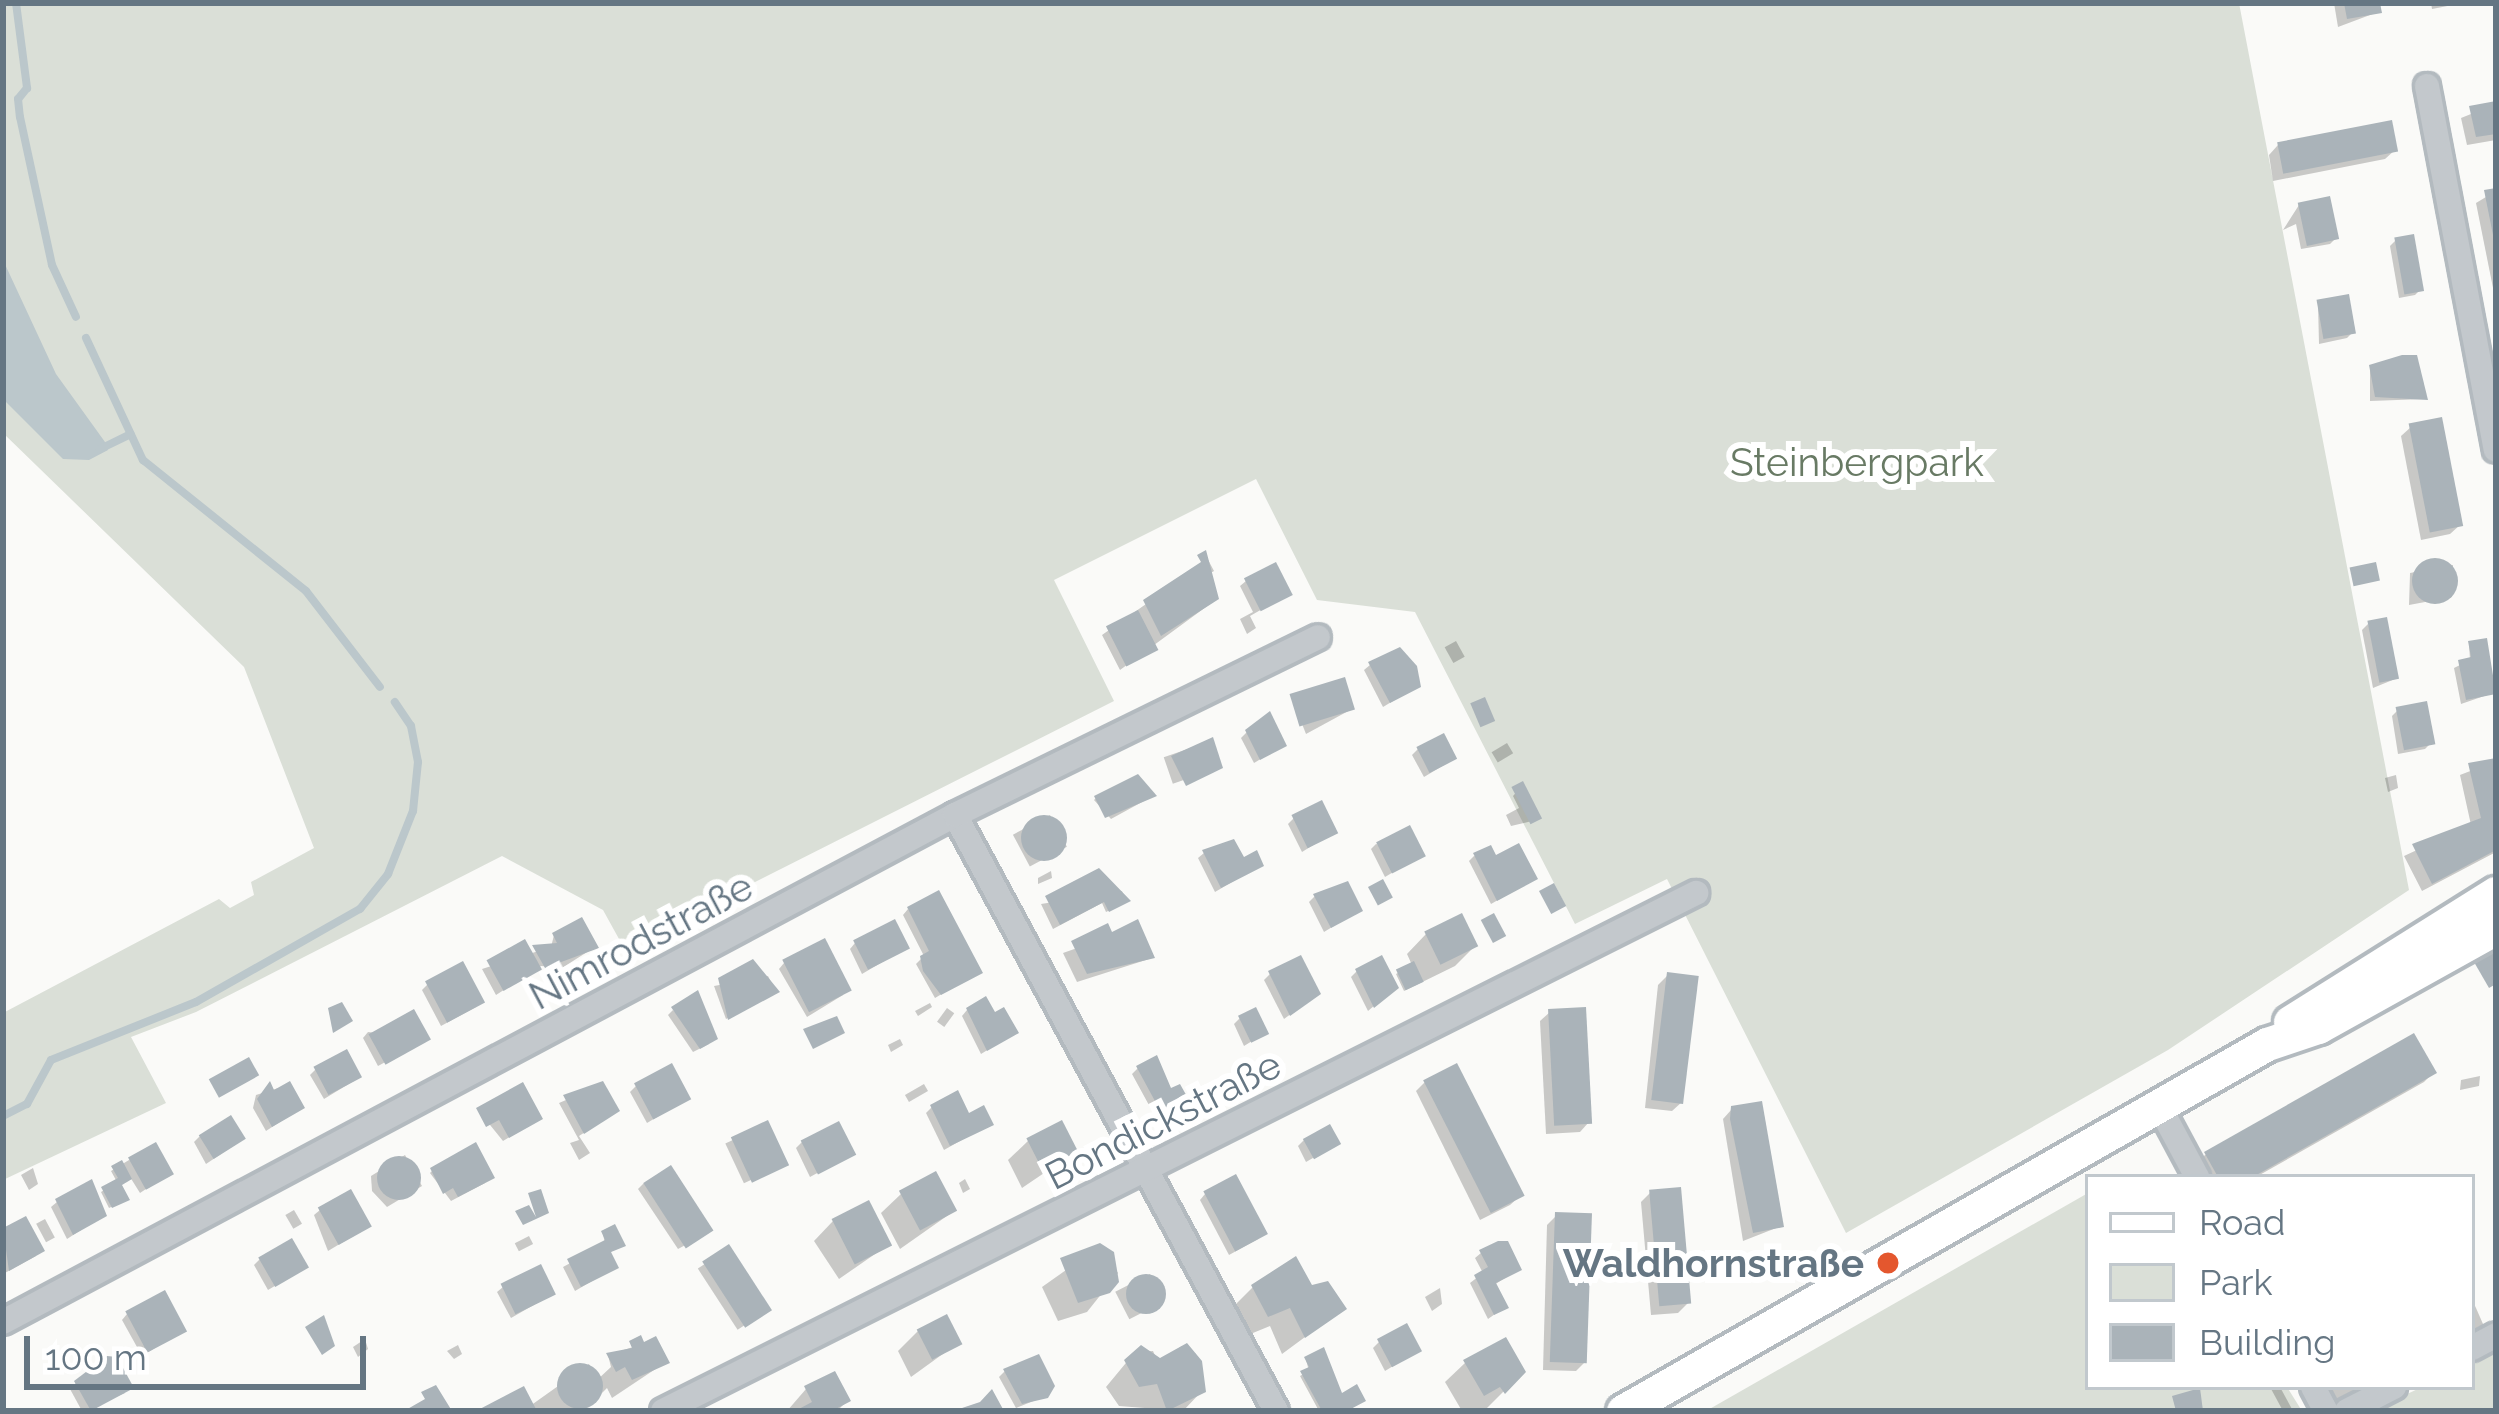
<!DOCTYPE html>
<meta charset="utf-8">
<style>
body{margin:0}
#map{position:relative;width:2499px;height:1414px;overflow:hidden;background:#fafaf8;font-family:Raleway,sans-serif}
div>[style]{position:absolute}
.green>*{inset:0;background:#dadfd7}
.water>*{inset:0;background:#bbc7cb}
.shadow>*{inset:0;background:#0003;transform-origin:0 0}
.stream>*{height:8px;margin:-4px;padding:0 4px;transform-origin:4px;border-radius:4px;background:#bbc7cb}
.building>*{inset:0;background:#aab3b9;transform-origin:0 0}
.round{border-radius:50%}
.roads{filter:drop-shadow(3px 0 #b3babf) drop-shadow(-3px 0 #b3babf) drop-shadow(0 3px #b3babf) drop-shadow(0 -3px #b3babf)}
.street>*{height:24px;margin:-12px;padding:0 12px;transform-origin:12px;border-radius:12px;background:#c3c8cc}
.secondary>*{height:33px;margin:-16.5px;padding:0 16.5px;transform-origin:16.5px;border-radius:16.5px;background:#fff}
.dots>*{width:33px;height:33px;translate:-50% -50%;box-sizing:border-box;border:6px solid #fff;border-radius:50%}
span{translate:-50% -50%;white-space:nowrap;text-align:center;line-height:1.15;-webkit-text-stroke:12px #fff;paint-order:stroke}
.park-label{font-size:39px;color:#687a64}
.street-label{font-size:39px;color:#657683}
.poi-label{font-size:39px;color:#657683;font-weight:700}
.right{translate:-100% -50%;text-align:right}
.frame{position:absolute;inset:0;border:6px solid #657683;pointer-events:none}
.legend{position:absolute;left:2085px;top:1174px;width:390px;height:216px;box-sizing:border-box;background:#fff;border:3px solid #c1c8cd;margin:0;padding:15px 21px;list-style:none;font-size:36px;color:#657683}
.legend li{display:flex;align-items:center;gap:24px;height:60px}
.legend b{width:60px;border:3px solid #c1c8cd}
.scale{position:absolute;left:24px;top:1336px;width:342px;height:54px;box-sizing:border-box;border:6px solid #657683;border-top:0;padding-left:15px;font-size:36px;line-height:42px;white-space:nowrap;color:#657683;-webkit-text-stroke:9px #fff;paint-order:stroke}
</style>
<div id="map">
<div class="green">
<div style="clip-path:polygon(3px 3px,2239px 3px,2409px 890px,2168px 1050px,1846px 1233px,1667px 879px,1575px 924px,1415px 612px,1317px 600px,1256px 479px,1054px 580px,1114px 701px,624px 948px,603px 910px,502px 856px,196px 1012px,131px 1037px,166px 1103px,3px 1180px,3px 1013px,219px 899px,230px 908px,254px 895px,251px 882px,314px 848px,244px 667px,3px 433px)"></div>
<div style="clip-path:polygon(2088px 1193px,2088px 1387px,2287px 1387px,2302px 1411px,1706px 1411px)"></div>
<div style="clip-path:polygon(2496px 1353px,2496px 1411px,2371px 1411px,2422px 1387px,2472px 1387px,2472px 1364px)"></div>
</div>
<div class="water">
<div style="clip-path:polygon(3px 260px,56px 374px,105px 442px,108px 450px,89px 460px,63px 459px,3px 399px)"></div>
</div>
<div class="shadow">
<div style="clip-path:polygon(2334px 3px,2377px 3px,2378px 12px,2338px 27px)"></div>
<div style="clip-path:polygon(2431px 3px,2463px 3px,2432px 9px)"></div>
<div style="clip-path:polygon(2496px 104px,2496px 140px,2467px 145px,2461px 118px)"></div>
<div style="clip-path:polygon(2278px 145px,2395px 150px,2385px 159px,2273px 181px,2269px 155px)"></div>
<div style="clip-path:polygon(2496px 191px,2496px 303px,2476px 203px)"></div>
<div style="clip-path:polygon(2299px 205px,2336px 238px,2330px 244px,2301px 249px,2296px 224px,2283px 230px)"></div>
<div style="clip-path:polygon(2395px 241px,2420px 290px,2415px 295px,2399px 298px,2390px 246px)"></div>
<div style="clip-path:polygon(2318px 303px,2353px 332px,2347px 338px,2319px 344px)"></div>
<div style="clip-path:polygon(2370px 368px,2425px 399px,2370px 401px)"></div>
<div style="clip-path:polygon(2411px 427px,2460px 525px,2450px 534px,2421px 540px,2401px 436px)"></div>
<div style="clip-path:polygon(1205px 554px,1214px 571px,1204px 577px,1210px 604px,1120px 670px,1102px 635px,1200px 566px)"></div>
<div style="clip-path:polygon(2453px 565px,2452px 597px,2409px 605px,2410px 573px)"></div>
<div style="clip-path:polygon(1246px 581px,1289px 594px,1250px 616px,1256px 628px,1247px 634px,1240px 619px,1253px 612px,1240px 586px)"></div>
<div style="clip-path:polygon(2368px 624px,2395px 679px,2373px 688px,2362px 630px)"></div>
<div style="left:1456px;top:641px;width:18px;height:13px;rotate:61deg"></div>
<div style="clip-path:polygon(2469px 644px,2496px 692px,2461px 704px,2454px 668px,2470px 660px)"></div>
<div style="clip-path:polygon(1370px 665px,1418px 686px,1383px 707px,1364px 670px)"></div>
<div style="clip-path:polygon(1295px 706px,1352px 709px,1306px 734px)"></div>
<div style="clip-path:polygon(2398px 710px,2431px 743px,2425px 749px,2398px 754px,2392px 716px)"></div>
<div style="clip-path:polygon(1247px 732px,1284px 745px,1254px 763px,1241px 738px)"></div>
<div style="left:1211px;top:741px;width:28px;height:50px;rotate:71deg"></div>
<div style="left:1507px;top:743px;width:12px;height:18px;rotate:59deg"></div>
<div style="clip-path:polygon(1418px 749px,1454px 759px,1424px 777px,1412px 755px)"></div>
<div style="clip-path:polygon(2496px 761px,2496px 852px,2422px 891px,2404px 856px,2471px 825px,2460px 775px)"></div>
<div style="clip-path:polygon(2396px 775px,2398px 788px,2388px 792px,2385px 778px)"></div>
<div style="clip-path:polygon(1522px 786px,1536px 820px,1511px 826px,1506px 815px,1519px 808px,1513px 796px)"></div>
<div style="clip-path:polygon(1153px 796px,1111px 819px,1094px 800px,1096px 798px)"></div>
<div style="left:1050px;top:815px;width:36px;height:42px;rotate:62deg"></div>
<div style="clip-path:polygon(1294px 818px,1334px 832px,1302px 852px,1288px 824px)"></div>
<div style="clip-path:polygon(1376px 844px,1422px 855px,1385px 877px,1371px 849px)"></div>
<div style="clip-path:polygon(1204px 853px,1261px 865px,1215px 892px,1198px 858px)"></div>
<div style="clip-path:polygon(1474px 856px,1495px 859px,1535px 879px,1491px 904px,1469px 861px)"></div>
<div style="clip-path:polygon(1051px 871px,1052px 878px,1038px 884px,1038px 878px)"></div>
<div style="clip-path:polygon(1122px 891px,1125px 903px,1106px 912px,1102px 903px,1053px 929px,1041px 904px)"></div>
<div style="clip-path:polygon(1315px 896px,1360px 910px,1324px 932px,1309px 902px)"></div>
<div style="clip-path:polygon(908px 909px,979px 972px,935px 998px,916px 964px,924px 956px,903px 915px)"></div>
<div style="clip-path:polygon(1426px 934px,1475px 946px,1455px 966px,1404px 991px,1396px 974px,1412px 965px,1407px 954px)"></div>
<div style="clip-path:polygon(554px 935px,595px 947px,562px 968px,541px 966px,496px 995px,482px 969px,551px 947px)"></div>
<div style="clip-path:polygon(1111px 936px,1149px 959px,1077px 982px,1063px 953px)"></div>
<div style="clip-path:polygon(855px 943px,906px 948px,862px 974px,850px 949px)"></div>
<div style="clip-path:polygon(784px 963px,843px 995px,807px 1017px,779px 969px)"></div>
<div style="clip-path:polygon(1357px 971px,1389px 993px,1368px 1011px,1351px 977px)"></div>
<div style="clip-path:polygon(1270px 974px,1311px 999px,1284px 1019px,1264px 980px)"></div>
<div style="clip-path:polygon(1668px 975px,1682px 1102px,1672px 1111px,1645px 1108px,1658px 985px)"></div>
<div style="clip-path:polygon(768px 976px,776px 992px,726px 1019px,714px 986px)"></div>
<div style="clip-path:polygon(428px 984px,476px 1007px,441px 1026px,422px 990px)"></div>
<div style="clip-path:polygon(930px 1003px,932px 1007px,918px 1016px,915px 1011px)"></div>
<div style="left:947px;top:1008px;width:9px;height:17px;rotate:36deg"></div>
<div style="clip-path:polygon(673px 1010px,709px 1044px,693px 1052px,668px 1015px)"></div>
<div style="clip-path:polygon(967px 1010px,994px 1016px,1015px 1033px,981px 1054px,962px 1016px)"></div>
<div style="clip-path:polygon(1550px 1012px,1589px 1122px,1580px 1132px,1546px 1134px,1540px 1021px)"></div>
<div style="clip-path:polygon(1240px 1018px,1265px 1033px,1244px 1046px,1234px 1024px)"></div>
<div style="clip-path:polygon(368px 1032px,428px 1039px,378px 1066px,363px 1038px)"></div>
<div style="clip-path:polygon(2413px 1037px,2433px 1073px,2424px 1082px,2256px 1177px,2203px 1177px,2196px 1164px,2205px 1155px)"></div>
<div style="clip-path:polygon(900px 1039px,903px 1045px,891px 1052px,888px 1045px)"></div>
<div style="clip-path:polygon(1138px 1068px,1169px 1092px,1186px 1100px,1156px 1118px,1132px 1074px)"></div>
<div style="clip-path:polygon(316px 1069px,352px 1082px,324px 1099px,310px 1075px)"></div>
<div style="clip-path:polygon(2480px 1076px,2479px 1086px,2460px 1090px,2461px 1080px)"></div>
<div style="clip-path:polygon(1425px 1082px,1520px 1196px,1510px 1205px,1480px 1220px,1416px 1091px)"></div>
<div style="left:924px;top:1084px;width:8px;height:22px;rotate:60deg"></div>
<div style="clip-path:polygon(288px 1085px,301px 1108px,266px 1131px,253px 1108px,256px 1095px)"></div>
<div style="clip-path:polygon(601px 1085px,610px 1116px,579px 1136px,590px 1153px,579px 1160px,570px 1143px,579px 1140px,559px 1103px)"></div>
<div style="clip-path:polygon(636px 1086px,687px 1099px,647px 1123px,630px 1092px)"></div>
<div style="clip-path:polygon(932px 1107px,967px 1117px,990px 1124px,944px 1150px,926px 1113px)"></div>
<div style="clip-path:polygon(1732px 1109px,1781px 1226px,1743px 1241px,1723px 1119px)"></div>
<div style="clip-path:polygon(478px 1110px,540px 1119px,503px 1141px)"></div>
<div style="left:767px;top:1124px;width:44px;height:46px;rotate:65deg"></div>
<div style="clip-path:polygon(200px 1136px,236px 1144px,206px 1164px,194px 1142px)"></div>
<div style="clip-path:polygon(1304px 1140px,1337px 1144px,1306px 1162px,1298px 1146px)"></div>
<div style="clip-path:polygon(1028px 1141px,1075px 1152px,1022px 1188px,1008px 1160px)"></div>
<div style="clip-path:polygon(802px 1142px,852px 1154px,810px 1177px,796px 1148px)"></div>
<div style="clip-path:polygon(405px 1155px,422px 1186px,387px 1207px,372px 1191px,371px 1176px)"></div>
<div style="clip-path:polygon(129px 1160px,170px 1173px,140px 1193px,130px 1177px,118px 1185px,124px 1201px,109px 1208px,101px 1192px,117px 1182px,111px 1171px)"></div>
<div style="clip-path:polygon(440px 1163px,485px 1183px,451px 1201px,430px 1173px)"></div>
<div style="clip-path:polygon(33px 1168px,38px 1184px,29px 1190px,21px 1175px)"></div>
<div style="clip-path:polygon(965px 1179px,970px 1189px,963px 1193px,959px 1183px)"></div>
<div style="clip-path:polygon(644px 1183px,704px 1235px,678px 1249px,638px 1189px)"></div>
<div style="clip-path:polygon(1651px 1192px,1688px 1303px,1678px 1313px,1651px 1315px,1641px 1202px)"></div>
<div style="clip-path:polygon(901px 1194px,954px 1211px,900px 1249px,881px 1213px)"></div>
<div style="clip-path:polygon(1205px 1194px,1258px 1239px,1229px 1255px,1200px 1200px)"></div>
<div style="clip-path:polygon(57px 1202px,104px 1215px,67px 1239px,51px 1207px)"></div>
<div style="left:294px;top:1210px;width:16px;height:10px;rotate:60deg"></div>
<div style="clip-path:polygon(320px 1210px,368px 1227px,328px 1251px,314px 1215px)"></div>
<div style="clip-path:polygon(1556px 1216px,1586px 1361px,1576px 1371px,1543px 1370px,1547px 1225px)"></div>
<div style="left:45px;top:1219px;width:21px;height:10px;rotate:62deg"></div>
<div style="clip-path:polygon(25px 1220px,36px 1256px,3px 1274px,3px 1232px)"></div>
<div style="clip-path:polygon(833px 1221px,888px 1245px,839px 1279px,814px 1241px)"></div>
<div style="clip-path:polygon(603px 1234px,621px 1247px,608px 1253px,616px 1267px,575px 1291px,563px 1267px,605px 1244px)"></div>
<div style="left:529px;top:1236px;width:9px;height:16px;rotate:63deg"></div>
<div style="clip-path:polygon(1100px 1246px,1118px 1273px,1087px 1312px,1058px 1321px,1042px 1287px)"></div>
<div style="left:728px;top:1249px;width:73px;height:36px;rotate:57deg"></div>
<div style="clip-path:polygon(1481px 1253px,1519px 1269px,1494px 1285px,1505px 1307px,1488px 1319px,1470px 1283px,1483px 1273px,1475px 1258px)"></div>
<div style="clip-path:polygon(260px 1259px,305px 1268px,268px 1290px,254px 1265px)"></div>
<div style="left:1150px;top:1274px;width:31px;height:39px;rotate:63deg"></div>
<div style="clip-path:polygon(503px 1287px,553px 1294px,511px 1318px,497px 1292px)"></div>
<div style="clip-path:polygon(1253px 1287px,1310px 1289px,1343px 1309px,1282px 1354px,1270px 1326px,1248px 1335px,1233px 1307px)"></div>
<div style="clip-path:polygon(1440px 1288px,1442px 1304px,1432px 1311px,1425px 1297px)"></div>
<div style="clip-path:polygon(2472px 1299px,2487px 1333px,2472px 1345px)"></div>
<div style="clip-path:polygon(127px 1314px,184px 1330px,142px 1356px,122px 1320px)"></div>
<div style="clip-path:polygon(918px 1331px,958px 1343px,911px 1377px,898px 1351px)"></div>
<div style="clip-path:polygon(365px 1339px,368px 1349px,358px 1357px,353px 1347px)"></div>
<div style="clip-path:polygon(655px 1340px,666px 1362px,612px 1398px,607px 1388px,584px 1411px,482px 1411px,530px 1406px,589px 1364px,597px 1380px,611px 1367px,608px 1355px)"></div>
<div style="clip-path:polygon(1379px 1342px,1418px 1351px,1385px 1371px,1373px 1348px)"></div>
<div style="clip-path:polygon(458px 1345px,462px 1354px,454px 1359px,447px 1351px)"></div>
<div style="clip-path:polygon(1182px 1346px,1196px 1354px,1202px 1391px,1183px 1411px,1119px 1406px,1106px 1387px,1135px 1352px,1153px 1351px,1158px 1362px)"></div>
<div style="clip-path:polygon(1306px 1360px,1344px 1411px,1319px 1411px,1300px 1376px,1309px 1371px)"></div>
<div style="clip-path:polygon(1465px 1363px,1523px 1372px,1484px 1411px,1462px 1411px,1445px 1382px)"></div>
<div style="clip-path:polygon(1005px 1371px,1046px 1396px,1016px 1408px,999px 1377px)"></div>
<div style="clip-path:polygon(76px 1383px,125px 1393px,82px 1411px,70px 1389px)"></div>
<div style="clip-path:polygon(2270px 1387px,2280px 1387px,2293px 1411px,2283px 1411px)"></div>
<div style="clip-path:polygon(2318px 1387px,2381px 1387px,2329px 1411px)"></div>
<div style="clip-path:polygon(806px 1389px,847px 1401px,837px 1411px,787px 1411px)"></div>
</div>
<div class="stream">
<div style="left:16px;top:3px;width:86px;rotate:82.6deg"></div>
<div style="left:27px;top:88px;width:14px;rotate:129deg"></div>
<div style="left:18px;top:99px;width:18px;rotate:84deg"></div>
<div style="left:20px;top:117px;width:151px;rotate:77.8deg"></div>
<div style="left:52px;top:265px;width:57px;rotate:65.2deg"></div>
<div style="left:86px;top:338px;width:135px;rotate:65deg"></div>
<div style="left:143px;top:460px;width:209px;rotate:38.8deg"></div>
<div style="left:306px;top:591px;width:121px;rotate:52.4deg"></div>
<div style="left:100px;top:449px;width:34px;rotate:-26deg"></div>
<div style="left:3px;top:1116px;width:27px;rotate:-27deg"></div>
<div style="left:27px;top:1104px;width:50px;rotate:-61.4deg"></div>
<div style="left:51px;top:1060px;width:156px;rotate:-21.8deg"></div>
<div style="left:196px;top:1002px;width:189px;rotate:-29.6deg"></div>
<div style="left:360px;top:909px;width:45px;rotate:-51.3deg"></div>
<div style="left:388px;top:874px;width:68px;rotate:-68.4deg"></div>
<div style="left:413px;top:811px;width:49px;rotate:-84.2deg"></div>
<div style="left:418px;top:762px;width:37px;rotate:-101deg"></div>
<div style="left:411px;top:726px;width:29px;rotate:-124deg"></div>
</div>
<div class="building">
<div style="clip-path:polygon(2344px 3px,2380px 3px,2382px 13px,2347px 19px)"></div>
<div style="clip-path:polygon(2496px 101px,2496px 134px,2476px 137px,2469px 106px)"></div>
<div style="left:2392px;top:120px;width:32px;height:117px;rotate:79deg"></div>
<div style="clip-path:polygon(2496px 188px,2496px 240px,2494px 240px,2484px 190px)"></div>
<div style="left:2330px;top:196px;width:44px;height:33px;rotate:78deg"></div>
<div style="left:2414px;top:234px;width:58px;height:20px;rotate:80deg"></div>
<div style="left:2349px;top:294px;width:40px;height:33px;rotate:80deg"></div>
<div style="clip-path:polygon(2402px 355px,2417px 355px,2428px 400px,2375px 397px,2369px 365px)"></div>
<div style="left:2442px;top:417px;width:111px;height:34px;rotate:79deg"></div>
<div style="clip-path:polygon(1206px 550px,1219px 599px,1161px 636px,1143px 600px,1201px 562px,1197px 555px)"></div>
<div class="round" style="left:2412px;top:558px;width:46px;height:46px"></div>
<div style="left:1276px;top:562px;width:37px;height:36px;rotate:63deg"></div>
<div style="left:2376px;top:562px;width:19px;height:27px;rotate:78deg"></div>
<div style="left:1138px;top:610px;width:45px;height:36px;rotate:63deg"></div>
<div style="left:2387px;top:617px;width:63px;height:20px;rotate:79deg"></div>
<div style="clip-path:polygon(2487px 638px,2496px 694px,2466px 700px,2458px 660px,2471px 657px,2468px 641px)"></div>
<div style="clip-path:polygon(1400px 647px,1417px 666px,1421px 687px,1390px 703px,1368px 662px)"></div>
<div style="left:1345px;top:677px;width:34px;height:58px;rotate:73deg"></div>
<div style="left:1485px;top:697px;width:26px;height:16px;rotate:67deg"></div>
<div style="left:2427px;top:701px;width:44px;height:32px;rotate:79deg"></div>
<div style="clip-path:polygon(1270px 711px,1287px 746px,1260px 760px,1245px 730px)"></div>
<div style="left:1444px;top:733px;width:29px;height:31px;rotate:63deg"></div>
<div style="clip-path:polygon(1213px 737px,1223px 768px,1186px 786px,1171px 756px)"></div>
<div style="clip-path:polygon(2496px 758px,2496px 850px,2432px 884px,2412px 844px,2481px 818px,2468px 763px)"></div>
<div style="clip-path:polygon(1138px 774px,1157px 796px,1105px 818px,1094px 796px)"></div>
<div style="left:1523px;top:781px;width:42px;height:13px;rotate:63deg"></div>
<div style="left:1322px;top:800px;width:37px;height:34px;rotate:64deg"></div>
<div class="round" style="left:1021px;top:815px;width:46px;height:46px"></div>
<div style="left:1410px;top:825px;width:35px;height:38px;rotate:63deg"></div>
<div style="clip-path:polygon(1234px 839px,1244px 857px,1257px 850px,1264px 866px,1221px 888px,1202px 850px)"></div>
<div style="clip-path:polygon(1519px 843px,1538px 879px,1497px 901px,1473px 853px,1491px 845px,1496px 855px)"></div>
<div style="clip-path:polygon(1099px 868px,1131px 901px,1109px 912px,1104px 902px,1060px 925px,1045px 896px)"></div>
<div style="left:1383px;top:879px;width:21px;height:17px;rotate:62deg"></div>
<div style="clip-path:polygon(1348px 881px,1363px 911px,1331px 928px,1313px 894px)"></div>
<div style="left:1554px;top:883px;width:26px;height:17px;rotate:62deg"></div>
<div style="clip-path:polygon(939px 890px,983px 973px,941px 995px,923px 971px,920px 956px,929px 951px,907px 907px)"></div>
<div style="left:1462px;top:913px;width:37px;height:42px;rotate:64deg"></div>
<div style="left:1494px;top:913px;width:26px;height:15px;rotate:62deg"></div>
<div style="clip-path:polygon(582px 917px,599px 948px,545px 968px,532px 945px,557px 943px,552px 933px)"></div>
<div style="left:895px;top:919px;width:33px;height:47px;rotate:63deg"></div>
<div style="clip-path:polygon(1138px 919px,1155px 958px,1087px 974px,1071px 941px,1108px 923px,1112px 932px)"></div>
<div style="left:825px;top:938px;width:59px;height:48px;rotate:63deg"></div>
<div style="left:525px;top:939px;width:35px;height:44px;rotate:61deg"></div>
<div style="clip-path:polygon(2496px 951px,2496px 984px,2489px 988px,2474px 962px)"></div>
<div style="clip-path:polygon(1301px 955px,1321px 994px,1290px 1016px,1268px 971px)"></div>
<div style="clip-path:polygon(1382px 955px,1399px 988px,1374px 1008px,1355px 969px)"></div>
<div style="clip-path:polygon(753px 959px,780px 992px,728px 1020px,718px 978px)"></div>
<div style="left:463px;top:961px;width:47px;height:43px;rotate:62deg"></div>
<div style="left:1414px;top:961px;width:23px;height:20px;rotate:65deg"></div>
<div style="left:1667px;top:972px;width:32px;height:129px;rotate:7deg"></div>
<div style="clip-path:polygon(698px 990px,718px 1039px,700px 1049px,671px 1007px)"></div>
<div style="clip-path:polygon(986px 996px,995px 1012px,1004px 1007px,1019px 1033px,987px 1051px,966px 1008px)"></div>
<div style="clip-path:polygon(342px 1002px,353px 1021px,333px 1033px,328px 1008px)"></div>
<div style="left:1256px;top:1007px;width:30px;height:20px;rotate:64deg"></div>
<div style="left:1586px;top:1007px;width:117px;height:38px;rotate:87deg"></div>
<div style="left:414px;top:1009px;width:35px;height:52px;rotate:61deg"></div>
<div style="clip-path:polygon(837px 1016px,845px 1033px,813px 1049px,803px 1029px)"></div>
<div style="clip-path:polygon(2414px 1033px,2437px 1073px,2253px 1177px,2218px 1177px,2204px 1152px)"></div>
<div style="left:347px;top:1049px;width:32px;height:38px;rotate:62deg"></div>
<div style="clip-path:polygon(1157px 1055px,1171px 1088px,1180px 1084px,1189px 1100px,1162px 1114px,1136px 1066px)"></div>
<div style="left:249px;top:1057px;width:21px;height:46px;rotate:61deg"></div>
<div style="left:672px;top:1063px;width:41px;height:43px;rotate:62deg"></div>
<div style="left:1457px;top:1063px;width:149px;height:38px;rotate:63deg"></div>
<div style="clip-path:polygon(270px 1081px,274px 1090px,290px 1081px,305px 1108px,272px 1127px,257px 1099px)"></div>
<div style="clip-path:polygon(603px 1081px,620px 1111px,584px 1134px,563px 1095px)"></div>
<div style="clip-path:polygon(523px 1082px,543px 1119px,509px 1138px,499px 1120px,486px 1127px,476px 1108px)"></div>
<div style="clip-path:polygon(958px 1090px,969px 1113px,984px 1105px,994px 1125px,950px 1146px,930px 1105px)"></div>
<div style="clip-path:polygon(1762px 1101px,1784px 1227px,1753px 1233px,1730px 1119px,1731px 1106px)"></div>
<div style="left:231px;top:1115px;width:28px;height:38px;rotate:58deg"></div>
<div style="left:768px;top:1120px;width:50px;height:41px;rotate:65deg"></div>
<div style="left:1062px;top:1120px;width:36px;height:40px;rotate:63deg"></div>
<div style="left:839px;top:1121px;width:38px;height:43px;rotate:63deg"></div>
<div style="left:1330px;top:1124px;width:23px;height:31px;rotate:61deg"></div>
<div style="left:156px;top:1142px;width:37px;height:32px;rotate:61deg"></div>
<div style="clip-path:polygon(476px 1142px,495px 1178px,458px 1197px,453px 1188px,443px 1194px,430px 1168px)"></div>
<div class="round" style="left:377px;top:1156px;width:44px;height:44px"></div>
<div style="clip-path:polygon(122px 1160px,132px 1179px,122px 1185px,130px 1200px,112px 1208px,101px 1187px,118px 1178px,111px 1166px)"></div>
<div style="left:671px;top:1165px;width:78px;height:33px;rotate:57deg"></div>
<div style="left:936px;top:1171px;width:45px;height:42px;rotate:62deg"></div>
<div style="left:1236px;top:1174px;width:68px;height:37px;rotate:62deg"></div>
<div style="clip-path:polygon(92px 1179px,107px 1216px,73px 1235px,55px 1199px)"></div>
<div style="left:1681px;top:1187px;width:117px;height:32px;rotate:85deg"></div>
<div style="left:351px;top:1189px;width:43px;height:38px;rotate:61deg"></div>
<div style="clip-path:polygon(541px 1189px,549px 1213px,523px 1225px,515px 1211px,529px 1205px,536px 1217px,528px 1193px)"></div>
<div style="left:869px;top:1200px;width:51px;height:42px;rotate:63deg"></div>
<div style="left:1555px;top:1212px;width:37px;height:150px;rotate:2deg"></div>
<div style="clip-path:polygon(26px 1216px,45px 1251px,9px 1271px,3px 1228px)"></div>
<div style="clip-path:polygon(615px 1224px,626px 1246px,611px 1252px,619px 1268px,581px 1287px,567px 1259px,605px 1240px,601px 1231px)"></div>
<div style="left:292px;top:1238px;width:34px;height:39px;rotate:60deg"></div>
<div style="clip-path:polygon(1498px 1241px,1508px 1241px,1522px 1270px,1496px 1283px,1509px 1308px,1494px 1315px,1474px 1275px,1488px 1267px,1479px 1250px)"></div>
<div style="clip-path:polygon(1100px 1243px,1114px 1252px,1119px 1282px,1110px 1293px,1078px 1303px,1060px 1258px)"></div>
<div style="left:729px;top:1244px;width:79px;height:32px;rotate:57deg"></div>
<div style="clip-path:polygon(1296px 1256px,1312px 1285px,1328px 1281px,1347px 1309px,1305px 1338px,1290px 1308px,1268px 1317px,1251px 1285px)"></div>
<div style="left:541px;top:1264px;width:34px;height:45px;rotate:64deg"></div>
<div class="round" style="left:1126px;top:1274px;width:40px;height:40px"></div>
<div style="left:165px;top:1290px;width:47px;height:45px;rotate:62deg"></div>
<div style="left:947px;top:1314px;width:34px;height:34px;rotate:63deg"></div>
<div style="clip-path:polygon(324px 1315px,335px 1346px,322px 1355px,305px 1327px)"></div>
<div style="left:1407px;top:1323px;width:32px;height:34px;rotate:62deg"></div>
<div style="clip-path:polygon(641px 1335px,644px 1342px,656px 1336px,670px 1363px,632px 1380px,625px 1367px,616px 1372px,606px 1353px,632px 1348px,629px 1341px)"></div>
<div style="clip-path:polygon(1506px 1337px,1526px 1372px,1505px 1394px,1500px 1387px,1484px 1396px,1463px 1360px)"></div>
<div style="clip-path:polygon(1187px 1343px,1202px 1361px,1206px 1392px,1167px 1411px,1157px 1384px,1139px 1387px,1124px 1360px,1141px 1345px,1160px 1358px)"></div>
<div style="clip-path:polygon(1324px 1347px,1342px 1393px,1357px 1384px,1366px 1401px,1347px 1411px,1322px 1411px,1300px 1371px,1309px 1367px,1304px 1357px)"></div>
<div style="clip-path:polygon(1039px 1354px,1055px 1386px,1048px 1398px,1022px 1404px,1003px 1369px)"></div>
<div style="clip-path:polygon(107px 1356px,117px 1357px,134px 1388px,91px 1411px,74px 1381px)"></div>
<div class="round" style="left:557px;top:1363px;width:46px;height:46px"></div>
<div style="clip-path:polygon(835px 1371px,851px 1401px,832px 1411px,795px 1411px,812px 1402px,804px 1386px)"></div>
<div style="clip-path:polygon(436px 1385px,452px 1411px,404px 1411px,425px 1399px,421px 1392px)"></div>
<div style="clip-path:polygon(524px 1386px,537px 1411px,476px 1411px)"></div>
<div style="clip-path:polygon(2200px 1388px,2203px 1411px,2176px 1411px,2172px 1396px)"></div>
<div style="clip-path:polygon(992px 1389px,1004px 1411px,953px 1411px,980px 1402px)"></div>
</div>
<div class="roads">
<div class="street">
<div style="left:2427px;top:86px;width:370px;rotate:79.3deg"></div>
<div style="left:955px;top:815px;width:677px;rotate:61.69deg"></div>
<div style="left:2159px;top:1106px;width:81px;rotate:61.8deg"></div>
<div style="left:3px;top:1322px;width:1079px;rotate:-28.04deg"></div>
<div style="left:955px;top:815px;width:404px;rotate:-26.1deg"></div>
<div style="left:2472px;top:1348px;width:27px;rotate:-28deg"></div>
<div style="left:2313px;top:1387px;width:27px;rotate:62deg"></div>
<div style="left:663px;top:1411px;width:1156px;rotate:-26.63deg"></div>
<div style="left:2347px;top:1411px;width:53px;rotate:-27.1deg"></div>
</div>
<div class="secondary">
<div style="left:2290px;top:1022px;width:243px;rotate:-32.1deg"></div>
<div style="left:1623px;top:1411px;width:741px;rotate:-29.68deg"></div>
<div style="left:2267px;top:1044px;width:54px;rotate:-18.4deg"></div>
<div style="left:2318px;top:1027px;width:204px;rotate:-29.1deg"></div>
</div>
</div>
<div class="dots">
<div style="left:1888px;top:1263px;background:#e4572e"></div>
</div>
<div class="park-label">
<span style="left:1857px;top:462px">Steinbergpark</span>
</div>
<div class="street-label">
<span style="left:641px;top:941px;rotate:-28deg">Nimrodstraße</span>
<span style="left:1163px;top:1120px;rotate:-27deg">Bondickstraße</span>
</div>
<div class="poi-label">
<span class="right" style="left:1864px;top:1263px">Waldhornstraße</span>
</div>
<div class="frame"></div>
<ul class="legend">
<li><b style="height:15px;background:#fff"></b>Road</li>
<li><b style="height:33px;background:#dadfd7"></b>Park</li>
<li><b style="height:33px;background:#aab3b9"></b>Building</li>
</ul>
<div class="scale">100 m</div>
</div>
